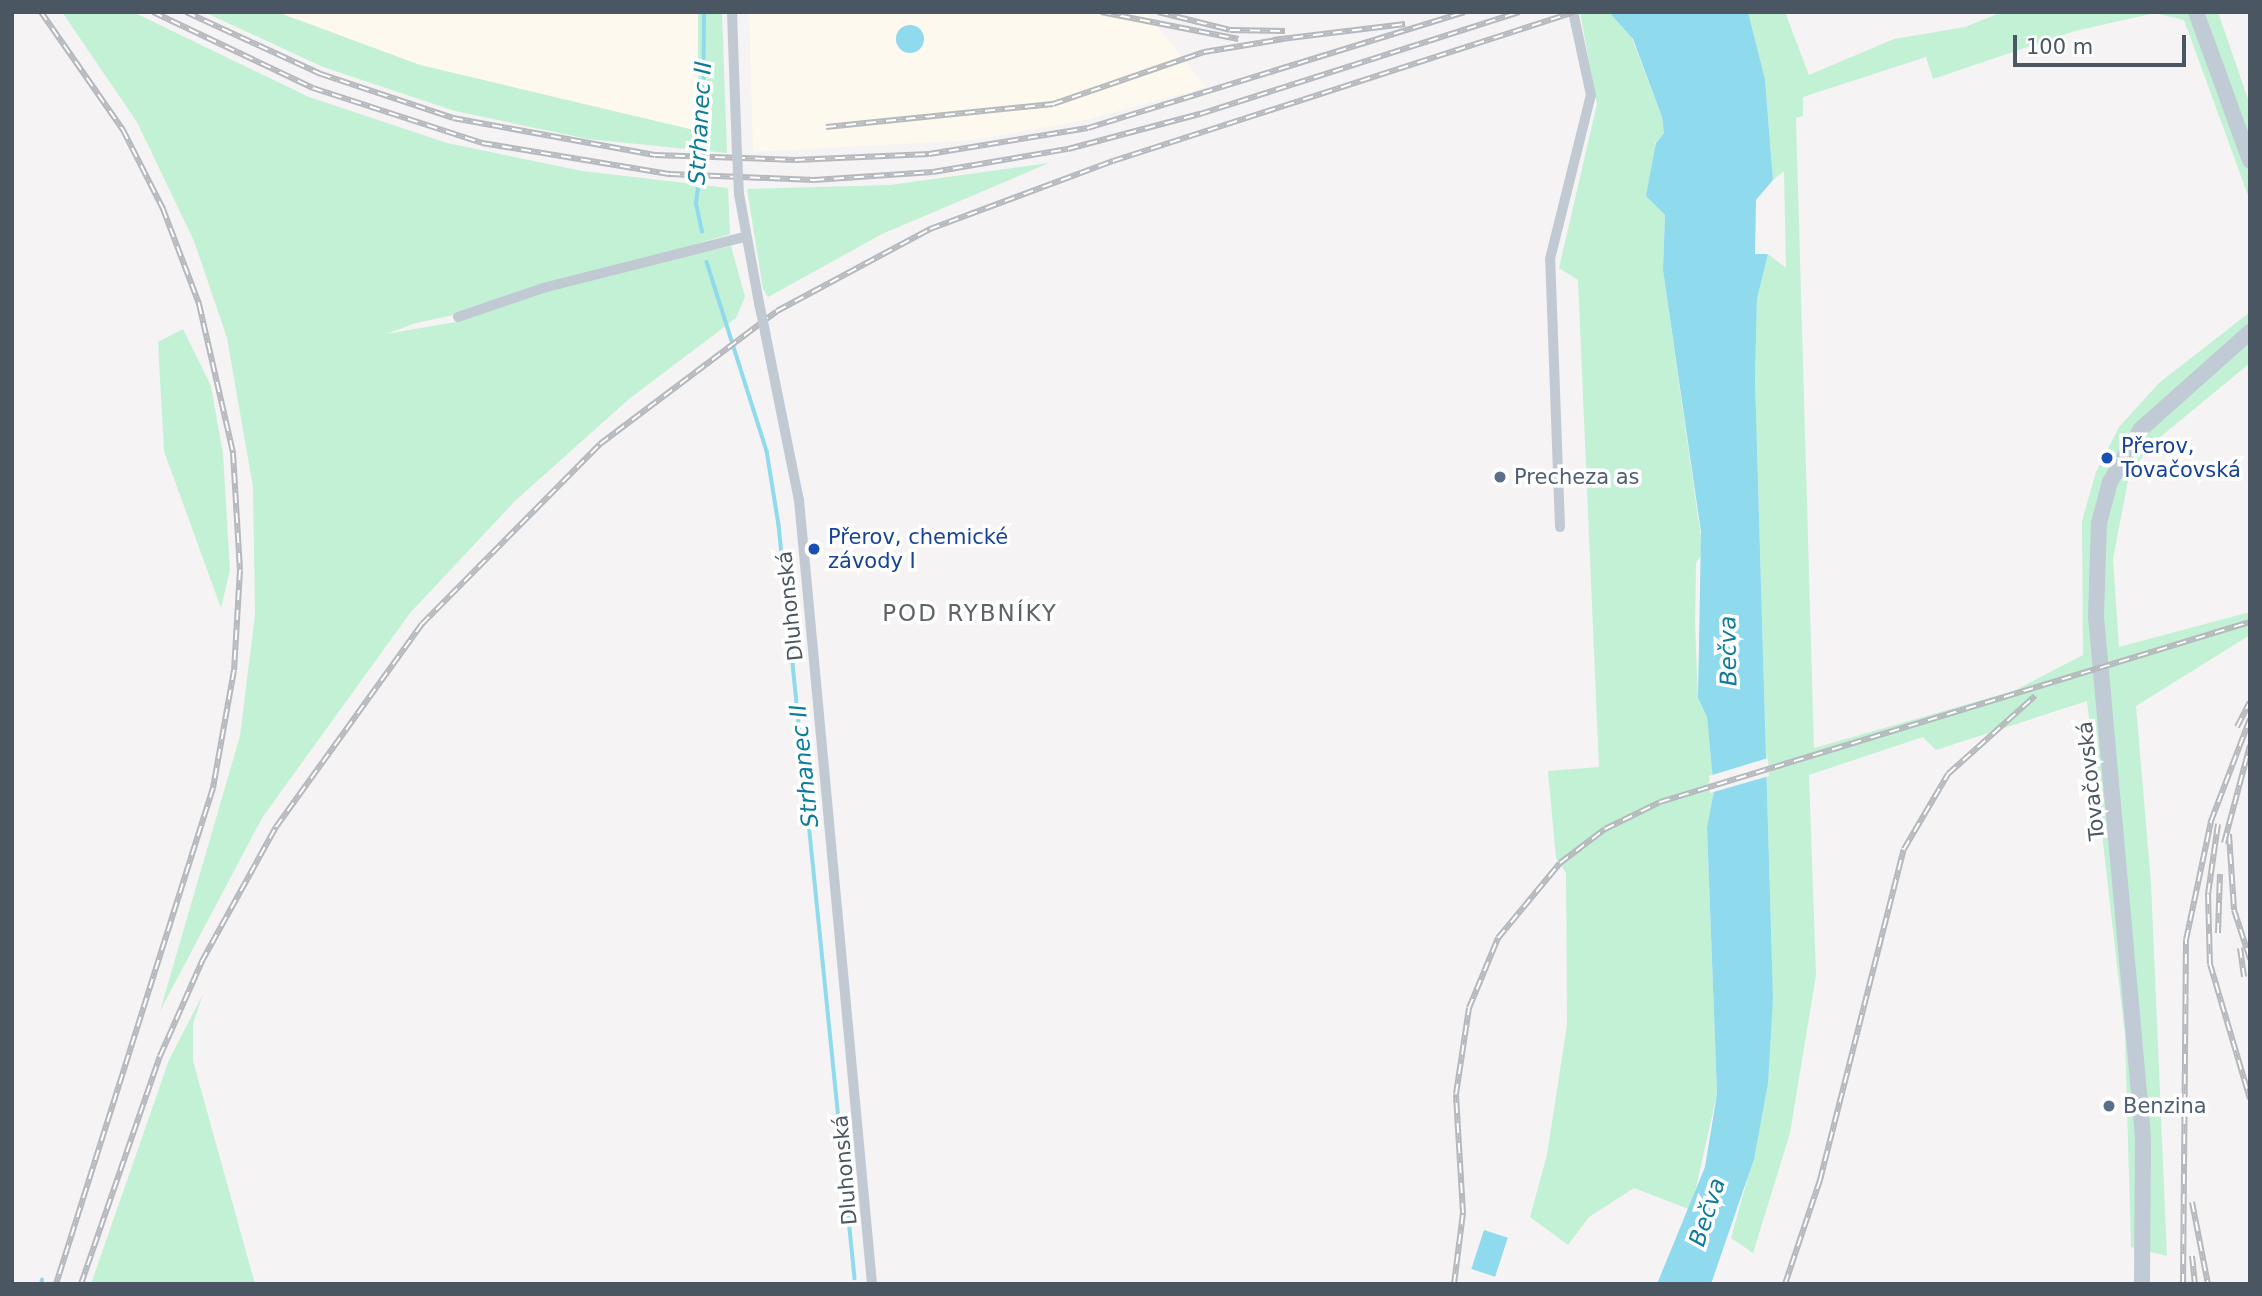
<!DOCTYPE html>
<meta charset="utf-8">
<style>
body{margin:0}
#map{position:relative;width:2262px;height:1296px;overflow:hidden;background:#f5f3f3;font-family:"DejaVu Sans",sans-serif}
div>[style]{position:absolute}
.commercial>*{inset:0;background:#fdf9ef}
.green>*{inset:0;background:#c3f1d5}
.water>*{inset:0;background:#90daee;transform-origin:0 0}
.round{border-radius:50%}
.pier>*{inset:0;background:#f5f3f3}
.stream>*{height:3.5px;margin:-1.75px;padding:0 1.75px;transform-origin:1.75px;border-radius:1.75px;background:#90daee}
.minor>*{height:10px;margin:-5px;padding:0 5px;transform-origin:5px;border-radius:5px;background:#c1cad2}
.secondary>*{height:16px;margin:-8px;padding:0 8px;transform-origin:8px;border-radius:8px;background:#c1cbd6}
.rail>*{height:6px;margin-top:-3px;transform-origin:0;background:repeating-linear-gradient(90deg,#fff 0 10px,#b5b8bd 0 20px);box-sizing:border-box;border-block:2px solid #b5b8bd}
.minor-bridge>*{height:10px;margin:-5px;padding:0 5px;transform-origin:5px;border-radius:5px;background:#c1cad2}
.dots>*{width:19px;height:19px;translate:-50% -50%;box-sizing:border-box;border:4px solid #fff;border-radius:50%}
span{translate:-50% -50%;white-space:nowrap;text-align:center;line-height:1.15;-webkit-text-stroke:7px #fff;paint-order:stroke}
.transit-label{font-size:21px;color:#164399}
.left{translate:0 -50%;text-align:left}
.service-label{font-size:21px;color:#4e5e75}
.street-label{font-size:21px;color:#4a5661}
.water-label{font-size:23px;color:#0c7c9b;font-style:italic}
.neighbourhood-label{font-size:23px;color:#5f6368;letter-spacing:2px}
.frame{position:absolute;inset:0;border:14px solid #4a5661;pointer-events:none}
.scale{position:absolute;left:2013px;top:35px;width:173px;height:32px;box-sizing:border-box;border:4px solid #4a5661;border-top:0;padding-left:9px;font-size:21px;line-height:24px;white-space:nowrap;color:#4a5661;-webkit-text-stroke:5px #fff;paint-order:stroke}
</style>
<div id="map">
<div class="commercial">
<div style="clip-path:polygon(277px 12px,698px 12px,699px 131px,420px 65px)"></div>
<div style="clip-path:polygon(749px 12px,1146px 12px,1206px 87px,1086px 120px,975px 140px,753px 152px)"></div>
</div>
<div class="green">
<div style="clip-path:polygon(evenodd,62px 12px,133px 12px,309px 97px,447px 143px,582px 171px,728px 188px,730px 234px,696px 244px,697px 254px,731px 246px,745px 297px,736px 318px,629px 399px,516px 500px,410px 613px,262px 818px,160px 1011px,240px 736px,255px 615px,253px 487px,227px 338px,194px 241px,137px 122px,62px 12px,458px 314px,461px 321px,386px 334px,416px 323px,458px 314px)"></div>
<div style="clip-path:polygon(204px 12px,277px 12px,420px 65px,698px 131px,698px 12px,722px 12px,727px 153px,588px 139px,455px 111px,323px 67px)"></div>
<div style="clip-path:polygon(1580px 12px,1609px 12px,1630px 33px,1662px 117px,1664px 133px,1655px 143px,1665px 215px,1663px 270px,1703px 552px,1696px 563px,1695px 624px,1698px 698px,1707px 717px,1714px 791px,1707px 827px,1717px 1094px,1691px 1210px,1634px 1188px,1589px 1217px,1568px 1245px,1530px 1217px,1547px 1155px,1567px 1025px,1566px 873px,1556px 858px,1548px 771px,1599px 767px,1578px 280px,1559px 268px,1597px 104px)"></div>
<div style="clip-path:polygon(1748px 12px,1785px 12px,1809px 75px,1894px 39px,1965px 27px,2002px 12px,2218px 12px,2250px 105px,2250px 201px,2184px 20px,2155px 13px,2075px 31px,1933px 79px,1926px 57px,1803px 97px,1803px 116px,1796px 118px,1814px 748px,2014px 691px,2083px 655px,2082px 521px,2096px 472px,2119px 427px,2159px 383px,2250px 312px,2250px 363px,2148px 447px,2128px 481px,2113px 559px,2119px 647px,2250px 612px,2250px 635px,2136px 706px,2151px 883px,2167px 1256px,2131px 1247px,2125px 1036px,2087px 701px,1936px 750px,1923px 737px,1809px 775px,1816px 975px,1790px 1133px,1753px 1253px,1731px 1238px,1753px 1159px,1773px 998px,1755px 378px,1757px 299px,1768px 254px,1786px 268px,1784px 171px,1773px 180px,1765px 79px)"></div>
<div style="clip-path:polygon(1049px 163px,882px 234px,768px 297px,763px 289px,747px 189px,890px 185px)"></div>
<div style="clip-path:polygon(183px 329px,211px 386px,223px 454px,230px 570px,221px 608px,164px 451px,158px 342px)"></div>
<div style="clip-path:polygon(203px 994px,193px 1024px,193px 1061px,255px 1284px,91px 1284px,169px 1060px)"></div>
</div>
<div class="water">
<div style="clip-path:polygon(1609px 12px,1748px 12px,1765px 79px,1773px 180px,1756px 200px,1755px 254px,1768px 254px,1757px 299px,1755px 378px,1773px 998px,1768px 1083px,1754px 1159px,1711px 1284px,1657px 1284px,1705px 1167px,1717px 1094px,1707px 827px,1714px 791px,1707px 717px,1698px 698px,1701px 532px,1663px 270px,1665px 215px,1646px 196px,1656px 143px,1664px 133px,1662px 117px,1633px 39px)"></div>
<div class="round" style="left:896px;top:25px;width:28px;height:28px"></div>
<div style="left:1484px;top:1230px;width:25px;height:41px;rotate:18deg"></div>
</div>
<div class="pier">
<div style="clip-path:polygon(1768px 758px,1769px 776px,1710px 793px,1709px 776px)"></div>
</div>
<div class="stream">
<div style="left:702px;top:232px;width:30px;rotate:-102deg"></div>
<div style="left:696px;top:203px;width:54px;rotate:-82.6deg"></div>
<div style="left:703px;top:149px;width:137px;rotate:-89.6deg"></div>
<div style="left:707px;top:262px;width:198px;rotate:72.4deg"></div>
<div style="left:767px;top:451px;width:75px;rotate:80.8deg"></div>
<div style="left:779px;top:525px;width:757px;rotate:84.24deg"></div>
<div style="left:41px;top:1284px;width:4px;rotate:-76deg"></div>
</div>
<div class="minor">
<div style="left:732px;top:12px;width:140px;rotate:88deg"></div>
<div style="left:739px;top:194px;width:111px;rotate:79.6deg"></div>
<div style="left:458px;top:317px;width:90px;rotate:-18.8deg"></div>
<div style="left:543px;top:288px;width:207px;rotate:-14.2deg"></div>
<div style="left:765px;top:332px;width:171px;rotate:78.6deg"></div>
<div style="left:799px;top:500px;width:787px;rotate:84.68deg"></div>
<div style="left:1560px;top:527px;width:268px;rotate:-92.1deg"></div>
<div style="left:1550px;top:259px;width:169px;rotate:-76deg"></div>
<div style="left:1591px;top:95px;width:85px;rotate:-102.2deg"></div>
</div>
<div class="secondary">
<div style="left:2196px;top:12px;width:158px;rotate:70deg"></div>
<div style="left:2142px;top:1284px;width:147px;rotate:-89.6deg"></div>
<div style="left:2143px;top:1137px;width:522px;rotate:-95.16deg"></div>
<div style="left:2096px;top:617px;width:94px;rotate:-88.2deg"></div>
<div style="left:2099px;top:523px;width:42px;rotate:-75deg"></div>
<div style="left:2110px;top:482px;width:61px;rotate:-59.7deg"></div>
<div style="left:2141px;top:429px;width:146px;rotate:-41.7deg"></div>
</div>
<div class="rail">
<div style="left:41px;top:12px;width:144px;rotate:55.2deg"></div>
<div style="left:123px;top:130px;width:89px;rotate:63.1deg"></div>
<div style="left:163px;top:209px;width:102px;rotate:69.2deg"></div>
<div style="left:199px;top:304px;width:153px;rotate:77.1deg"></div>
<div style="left:233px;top:453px;width:117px;rotate:86.6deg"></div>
<div style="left:240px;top:570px;width:100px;rotate:93.4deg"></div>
<div style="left:234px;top:670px;width:120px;rotate:100.1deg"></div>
<div style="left:213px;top:788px;width:520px;rotate:107.56deg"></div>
<div style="left:153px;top:12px;width:177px;rotate:25.4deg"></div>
<div style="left:313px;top:88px;width:178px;rotate:18deg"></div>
<div style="left:482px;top:143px;width:191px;rotate:9.4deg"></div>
<div style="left:670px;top:174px;width:144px;rotate:2.4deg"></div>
<div style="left:814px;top:180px;width:119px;rotate:-3.8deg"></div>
<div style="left:933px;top:172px;width:137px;rotate:-9.7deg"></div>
<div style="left:1068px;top:149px;width:137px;rotate:-14.9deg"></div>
<div style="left:1200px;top:114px;width:335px;rotate:-17.7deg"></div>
<div style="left:186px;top:12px;width:149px;rotate:24.7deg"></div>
<div style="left:321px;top:74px;width:139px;rotate:18.4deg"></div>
<div style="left:453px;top:118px;width:205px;rotate:10.4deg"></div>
<div style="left:655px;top:155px;width:140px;rotate:2deg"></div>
<div style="left:795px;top:160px;width:134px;rotate:-2.6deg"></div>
<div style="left:929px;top:154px;width:161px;rotate:-9.3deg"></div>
<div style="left:1088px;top:128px;width:394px;rotate:-17.1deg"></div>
<div style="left:1101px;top:12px;width:140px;rotate:11.1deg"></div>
<div style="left:1158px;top:12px;width:74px;rotate:14deg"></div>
<div style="left:1230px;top:30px;width:55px;rotate:1deg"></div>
<div style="left:1273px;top:40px;width:133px;rotate:-6.9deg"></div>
<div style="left:826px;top:127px;width:228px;rotate:-5.8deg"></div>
<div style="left:1053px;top:104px;width:160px;rotate:-19deg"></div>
<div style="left:1204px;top:52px;width:80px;rotate:-9.3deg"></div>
<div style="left:2237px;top:727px;width:28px;rotate:-63deg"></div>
<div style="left:2218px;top:824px;width:71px;rotate:98.1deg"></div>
<div style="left:2208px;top:894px;width:70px;rotate:88.4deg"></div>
<div style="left:2210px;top:964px;width:141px;rotate:73.5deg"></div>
<div style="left:2229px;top:834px;width:76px;rotate:86.2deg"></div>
<div style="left:2234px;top:910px;width:52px;rotate:71.9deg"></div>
<div style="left:2224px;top:843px;width:101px;rotate:-75.1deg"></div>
<div style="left:2218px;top:933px;width:59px;rotate:-88.1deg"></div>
<div style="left:2240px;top:948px;width:29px;rotate:82deg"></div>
<div style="left:2192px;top:1202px;width:84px;rotate:79deg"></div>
<div style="left:2192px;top:1256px;width:28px;rotate:84deg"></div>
<div style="left:81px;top:1284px;width:241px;rotate:-70.9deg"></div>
<div style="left:160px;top:1056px;width:104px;rotate:-66.1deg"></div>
<div style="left:202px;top:961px;width:153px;rotate:-61.1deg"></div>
<div style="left:276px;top:827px;width:250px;rotate:-54.3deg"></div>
<div style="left:422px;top:624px;width:253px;rotate:-45.3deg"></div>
<div style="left:600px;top:444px;width:221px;rotate:-36.9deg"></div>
<div style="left:777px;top:311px;width:174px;rotate:-28.2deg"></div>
<div style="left:930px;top:229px;width:195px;rotate:-20.4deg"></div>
<div style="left:1113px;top:161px;width:484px;rotate:-17.9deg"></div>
<div style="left:1454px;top:1284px;width:72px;rotate:-82.8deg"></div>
<div style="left:1463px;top:1213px;width:119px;rotate:-93.4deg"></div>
<div style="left:1456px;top:1094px;width:87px;rotate:-81.4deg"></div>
<div style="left:1469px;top:1008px;width:76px;rotate:-67.5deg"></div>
<div style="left:1498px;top:938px;width:97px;rotate:-50.4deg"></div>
<div style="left:1560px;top:863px;width:56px;rotate:-37.1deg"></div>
<div style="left:1605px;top:829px;width:61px;rotate:-26.1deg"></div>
<div style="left:1660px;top:802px;width:617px;rotate:-16.97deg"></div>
<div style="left:1785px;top:1284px;width:110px;rotate:-71.4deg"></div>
<div style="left:1820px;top:1180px;width:341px;rotate:-75.8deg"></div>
<div style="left:1904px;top:849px;width:87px;rotate:-59.6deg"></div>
<div style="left:1948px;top:774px;width:117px;rotate:-41.9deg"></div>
<div style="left:2183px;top:1284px;width:344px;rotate:-89.5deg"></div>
<div style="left:2186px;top:940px;width:122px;rotate:-78.1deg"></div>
<div style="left:2211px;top:821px;width:109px;rotate:-69.1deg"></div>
</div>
<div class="minor-bridge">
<div style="left:737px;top:152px;width:42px;rotate:87.3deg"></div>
<div style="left:759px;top:303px;width:30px;rotate:78deg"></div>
</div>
<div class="dots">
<div style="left:2107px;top:458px;background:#1a4fb4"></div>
<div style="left:1500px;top:477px;background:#5c6f8a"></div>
<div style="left:814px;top:549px;background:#1a4fb4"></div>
<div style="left:2109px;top:1106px;background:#5c6f8a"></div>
</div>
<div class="transit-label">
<span class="left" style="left:2121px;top:458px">Přerov,<br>Tovačovská</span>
<span class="left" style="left:828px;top:549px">Přerov, chemické<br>závody I</span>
</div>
<div class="service-label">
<span class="left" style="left:1514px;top:477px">Precheza as</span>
<span class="left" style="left:2123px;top:1106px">Benzina</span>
</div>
<div class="street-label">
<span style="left:790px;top:606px;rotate:-96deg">Dluhonská</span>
<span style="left:2091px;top:781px;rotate:-96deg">Tovačovská</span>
<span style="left:845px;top:1170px;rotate:-95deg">Dluhonská</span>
</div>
<div class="water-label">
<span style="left:700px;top:123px;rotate:-87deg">Strhanec II</span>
<span style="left:1728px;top:651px;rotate:-91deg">Bečva</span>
<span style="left:804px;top:766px;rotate:-96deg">Strhanec II</span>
<span style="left:1707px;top:1212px;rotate:-72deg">Bečva</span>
</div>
<div class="neighbourhood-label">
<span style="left:970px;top:613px">POD RYBNÍKY</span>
</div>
<div class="frame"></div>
<div class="scale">100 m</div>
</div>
